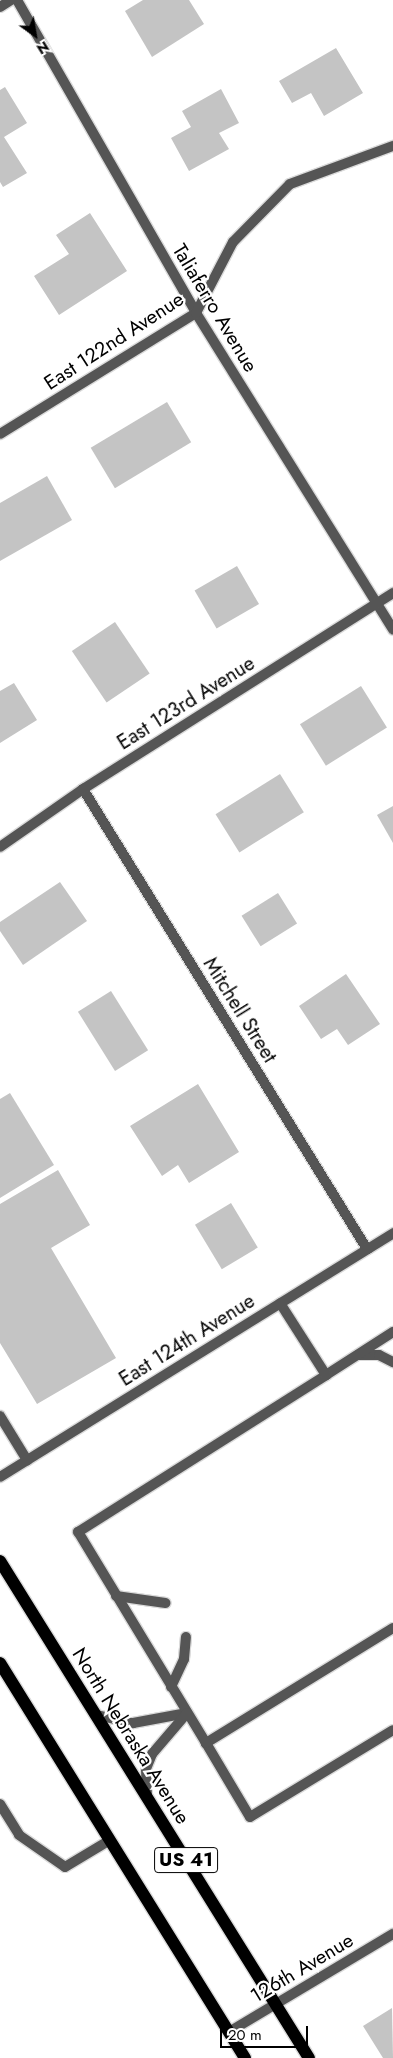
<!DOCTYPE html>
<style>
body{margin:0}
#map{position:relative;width:393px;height:2058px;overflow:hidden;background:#fff;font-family:Jost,sans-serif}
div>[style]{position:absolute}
.building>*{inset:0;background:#c4c4c4;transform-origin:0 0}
.roads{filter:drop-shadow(1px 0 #dbdbdb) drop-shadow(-1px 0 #dbdbdb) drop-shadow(0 1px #dbdbdb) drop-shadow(0 -1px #dbdbdb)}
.lane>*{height:10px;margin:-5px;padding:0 5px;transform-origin:5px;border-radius:5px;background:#555}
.street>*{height:10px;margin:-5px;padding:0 5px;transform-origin:5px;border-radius:5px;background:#555}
.primary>*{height:12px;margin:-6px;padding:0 6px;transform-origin:6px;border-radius:6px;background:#000}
span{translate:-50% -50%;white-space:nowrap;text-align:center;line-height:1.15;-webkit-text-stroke:4.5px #fff;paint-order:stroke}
.shield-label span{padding:1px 4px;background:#fff;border:1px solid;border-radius:4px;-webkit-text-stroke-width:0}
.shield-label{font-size:19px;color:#000;font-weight:700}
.street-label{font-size:20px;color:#000}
.north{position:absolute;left:10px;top:10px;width:50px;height:50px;-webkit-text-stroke:4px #fff;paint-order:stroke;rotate:148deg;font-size:14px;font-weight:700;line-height:20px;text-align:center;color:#000}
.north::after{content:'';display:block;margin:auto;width:18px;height:22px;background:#000;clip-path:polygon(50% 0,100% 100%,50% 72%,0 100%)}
.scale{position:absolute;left:220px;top:2026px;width:88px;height:22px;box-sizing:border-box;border:2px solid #000;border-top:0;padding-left:6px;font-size:15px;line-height:18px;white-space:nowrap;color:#000;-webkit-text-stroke:4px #fff;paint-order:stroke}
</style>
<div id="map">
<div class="building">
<div style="clip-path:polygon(143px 0,189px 0,204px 24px,152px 57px,125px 11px)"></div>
<div style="clip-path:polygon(336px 48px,363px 93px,324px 116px,311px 93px,292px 103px,279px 81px)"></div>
<div style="clip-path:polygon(5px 87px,27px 123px,4px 137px,27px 173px,3px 187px,0 182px,0 90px)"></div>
<div style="clip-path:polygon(221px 89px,239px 123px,219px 133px,229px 149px,189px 171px,171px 138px,191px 127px,182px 111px)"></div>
<div style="clip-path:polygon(90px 213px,127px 271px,59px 315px,34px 276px,69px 254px,56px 235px)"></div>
<div style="left:167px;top:402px;width:47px;height:89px;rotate:59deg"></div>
<div style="clip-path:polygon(47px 476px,72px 520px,0 561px,0 503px)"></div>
<div style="left:237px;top:566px;width:44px;height:49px;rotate:60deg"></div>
<div style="left:115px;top:622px;width:62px;height:52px;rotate:56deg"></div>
<div style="clip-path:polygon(14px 683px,37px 720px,0 743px,0 691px)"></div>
<div style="left:361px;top:686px;width:49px;height:72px;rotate:58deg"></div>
<div style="left:280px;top:774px;width:45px;height:76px;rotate:58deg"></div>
<div style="clip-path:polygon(393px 806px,393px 843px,377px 815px)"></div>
<div style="clip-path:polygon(60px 882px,87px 921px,23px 965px,0 931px,0 922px)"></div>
<div style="left:278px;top:893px;width:36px;height:43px;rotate:58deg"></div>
<div style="clip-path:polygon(346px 974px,380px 1024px,348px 1045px,337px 1029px,321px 1039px,299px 1006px)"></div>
<div style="left:111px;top:991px;width:70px;height:39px;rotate:58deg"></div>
<div style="clip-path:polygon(198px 1084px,239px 1152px,189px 1183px,178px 1165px,162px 1176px,130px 1126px)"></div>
<div style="clip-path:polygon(10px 1093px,54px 1165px,0 1198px,0 1099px)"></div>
<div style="clip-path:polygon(58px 1170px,90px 1225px,51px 1248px,116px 1358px,37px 1404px,0 1343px,0 1204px)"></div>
<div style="left:231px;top:1203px;width:52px;height:42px;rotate:59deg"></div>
<div style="clip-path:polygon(392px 2008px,393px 2058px,383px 2058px,363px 2026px)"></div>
</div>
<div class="roads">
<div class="lane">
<div style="left:358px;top:1355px;width:21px"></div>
<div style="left:379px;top:1355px;width:16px;rotate:27deg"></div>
<div style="left:326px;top:1375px;width:80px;rotate:-32.7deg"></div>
<div style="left:0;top:1416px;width:52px;rotate:58.5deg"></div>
<div style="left:116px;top:1596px;width:50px;rotate:8deg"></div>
<div style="left:393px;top:1628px;width:220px;rotate:148.4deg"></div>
<div style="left:206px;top:1743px;width:86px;rotate:59.3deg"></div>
<div style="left:250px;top:1817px;width:167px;rotate:-31.3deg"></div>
<div style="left:171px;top:1687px;width:31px;rotate:-65deg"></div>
<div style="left:184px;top:1659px;width:22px;rotate:-85deg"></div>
<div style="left:97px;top:1715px;width:37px;rotate:13deg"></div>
<div style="left:133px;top:1723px;width:55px;rotate:-10.5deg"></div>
<div style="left:206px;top:1743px;width:247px;rotate:-121.2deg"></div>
<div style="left:78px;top:1532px;width:294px;rotate:-32.3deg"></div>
<div style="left:326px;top:1375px;width:85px;rotate:-122.6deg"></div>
<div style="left:147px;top:1797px;width:28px;rotate:-92deg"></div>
<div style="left:146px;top:1769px;width:16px;rotate:-68deg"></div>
<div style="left:152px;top:1754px;width:54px;rotate:-49.5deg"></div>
<div style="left:0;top:1804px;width:36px;rotate:58deg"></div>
<div style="left:19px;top:1835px;width:56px;rotate:34.8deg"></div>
<div style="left:65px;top:1867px;width:52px;rotate:-31deg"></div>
</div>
<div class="street">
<div style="left:17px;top:0;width:361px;rotate:60.2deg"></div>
<div style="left:196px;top:313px;width:373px;rotate:58.1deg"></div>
<div style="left:0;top:7px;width:13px;rotate:-32deg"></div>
<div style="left:0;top:434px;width:230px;rotate:-31.7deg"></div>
<div style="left:196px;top:313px;width:80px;rotate:-62.5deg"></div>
<div style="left:233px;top:242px;width:81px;rotate:-45.5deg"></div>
<div style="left:290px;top:184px;width:110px;rotate:-20.3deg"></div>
<div style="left:83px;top:789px;width:541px;rotate:58.31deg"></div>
<div style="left:0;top:847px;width:101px;rotate:-34.9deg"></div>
<div style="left:83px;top:789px;width:367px;rotate:-32.3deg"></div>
<div style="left:0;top:1477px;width:463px;rotate:-31.8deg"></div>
<div style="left:229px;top:2032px;width:191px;rotate:-30.9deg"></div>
</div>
<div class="primary">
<div style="left:0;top:1561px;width:585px;rotate:58.13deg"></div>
<div style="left:0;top:1663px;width:465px;rotate:58.2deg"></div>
</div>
</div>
<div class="shield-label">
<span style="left:186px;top:1860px">US 41</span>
</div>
<div class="street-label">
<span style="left:215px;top:308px;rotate:59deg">Taliaferro Avenue</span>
<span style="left:114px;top:341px;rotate:-33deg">East 122nd Avenue</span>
<span style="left:186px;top:703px;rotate:-32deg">East 123rd Avenue</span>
<span style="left:240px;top:1010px;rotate:58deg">Mitchell Street</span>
<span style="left:187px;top:1340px;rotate:-32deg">East 124th Avenue</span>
<span style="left:131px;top:1736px;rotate:58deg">North Nebraska Avenue</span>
<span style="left:302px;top:1968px;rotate:-31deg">126th Avenue</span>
</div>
<div class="north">N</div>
<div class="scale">20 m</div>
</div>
